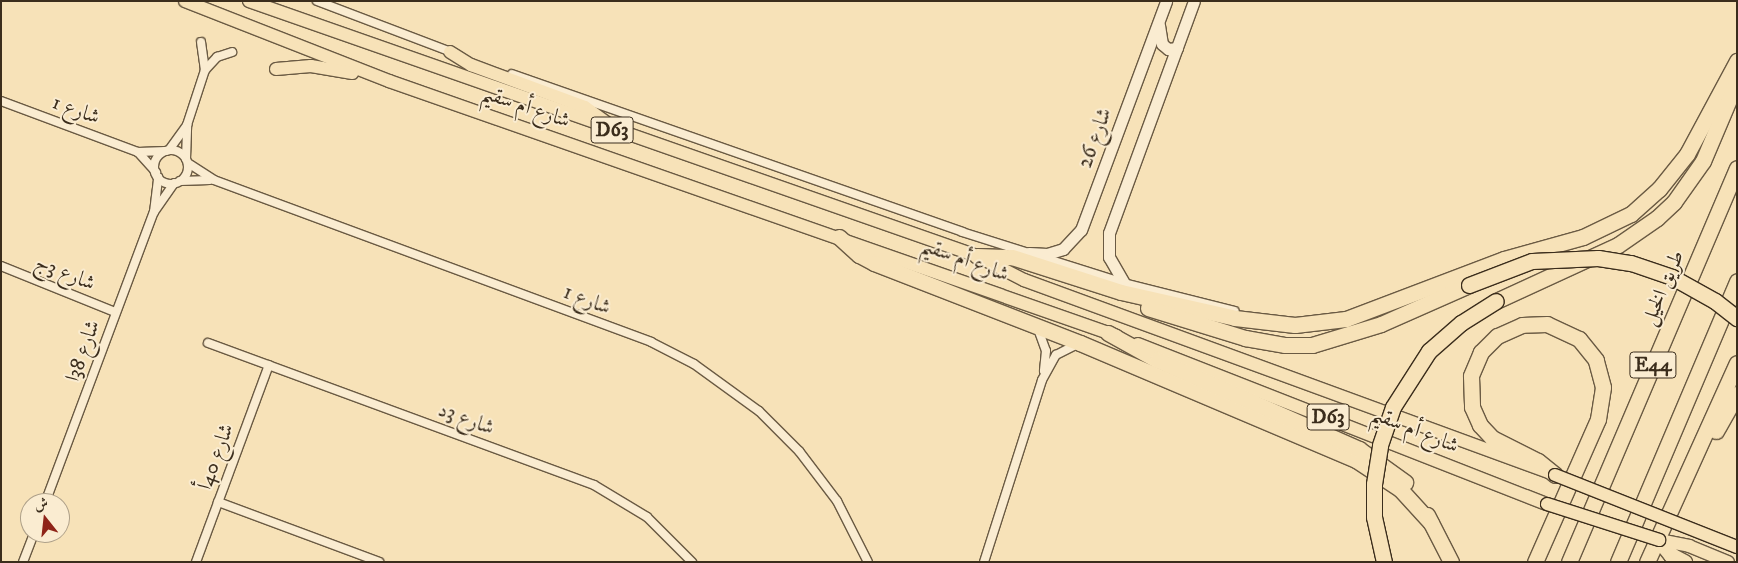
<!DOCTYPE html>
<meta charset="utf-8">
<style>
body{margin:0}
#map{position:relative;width:1738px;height:563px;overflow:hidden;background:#f7e2b8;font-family:"IM FELL DW Pica",Amiri,serif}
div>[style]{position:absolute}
.roads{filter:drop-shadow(1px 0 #6a5a43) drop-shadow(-1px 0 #6a5a43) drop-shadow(0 1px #6a5a43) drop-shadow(0 -1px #6a5a43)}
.street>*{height:8px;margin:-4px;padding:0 4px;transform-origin:4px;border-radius:4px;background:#faecd1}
.street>.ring{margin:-4px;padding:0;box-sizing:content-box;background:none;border:8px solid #faecd1;border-radius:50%}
.secondary>*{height:11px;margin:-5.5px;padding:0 5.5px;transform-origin:5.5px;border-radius:5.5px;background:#faecd1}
.primary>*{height:12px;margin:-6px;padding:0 6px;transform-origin:6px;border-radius:6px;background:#f7e2b8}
.highway>*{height:15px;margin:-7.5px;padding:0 7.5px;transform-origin:7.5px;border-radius:7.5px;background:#f7e2b8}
.bridges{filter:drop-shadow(1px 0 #3b2d1c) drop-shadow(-1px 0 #3b2d1c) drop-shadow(0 1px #3b2d1c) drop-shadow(0 -1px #3b2d1c)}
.primary-bridge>*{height:12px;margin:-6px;padding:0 6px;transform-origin:6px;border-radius:6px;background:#f7e2b8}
.highway-bridge>*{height:15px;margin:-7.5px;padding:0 7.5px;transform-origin:7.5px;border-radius:7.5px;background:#f7e2b8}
span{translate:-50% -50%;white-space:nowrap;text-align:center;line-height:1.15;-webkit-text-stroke:4px #faecd1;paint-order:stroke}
.shield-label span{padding:1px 4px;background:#faecd1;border:1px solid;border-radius:4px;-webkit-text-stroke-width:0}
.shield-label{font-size:20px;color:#3b2d1c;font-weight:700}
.street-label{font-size:21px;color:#3b2d1c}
.frame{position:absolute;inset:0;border:2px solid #3b2d1c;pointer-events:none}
.north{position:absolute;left:20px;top:493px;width:50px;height:50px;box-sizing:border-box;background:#faecd1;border:1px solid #aea089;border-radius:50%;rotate:344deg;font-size:14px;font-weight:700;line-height:20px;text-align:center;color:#3b2d1c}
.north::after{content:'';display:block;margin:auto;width:18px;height:22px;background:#8f2418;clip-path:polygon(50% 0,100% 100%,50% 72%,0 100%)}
</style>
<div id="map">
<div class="roads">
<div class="street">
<div style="left:317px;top:1px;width:147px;rotate:20.8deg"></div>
<div style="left:201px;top:42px;width:28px;rotate:82deg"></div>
<div style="left:512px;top:74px;width:477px;rotate:19.3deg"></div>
<div style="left:962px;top:232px;width:170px;rotate:17.5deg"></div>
<div style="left:1124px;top:283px;width:114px;rotate:14.2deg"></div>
<div style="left:1px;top:101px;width:146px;rotate:20.4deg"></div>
<div style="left:138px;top:152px;width:28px;rotate:-2deg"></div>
<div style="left:169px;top:150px;width:31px;rotate:-54deg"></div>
<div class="ring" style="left:154px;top:150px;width:26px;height:26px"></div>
<div style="left:138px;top:152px;width:27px;rotate:48deg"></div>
<div style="left:186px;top:159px;width:34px;rotate:-88deg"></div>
<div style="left:187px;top:125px;width:58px;rotate:-71.9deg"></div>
<div style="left:205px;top:70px;width:18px;rotate:-47deg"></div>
<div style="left:217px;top:57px;width:16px;rotate:-18deg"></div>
<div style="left:188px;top:163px;width:31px;rotate:33deg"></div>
<div style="left:214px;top:180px;width:466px;rotate:20.3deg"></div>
<div style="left:651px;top:342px;width:48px;rotate:27.1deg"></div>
<div style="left:694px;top:364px;width:80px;rotate:35.9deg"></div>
<div style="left:759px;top:411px;width:57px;rotate:45deg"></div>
<div style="left:799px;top:451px;width:63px;rotate:52.8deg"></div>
<div style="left:837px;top:501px;width:68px;rotate:63.1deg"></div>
<div style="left:180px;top:181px;width:30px;rotate:-2deg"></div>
<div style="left:154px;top:212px;width:35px;rotate:-55deg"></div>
<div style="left:1px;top:266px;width:123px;rotate:22deg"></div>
<div style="left:1038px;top:329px;width:23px;rotate:70deg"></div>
<div style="left:1046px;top:351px;width:20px;rotate:96deg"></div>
<div style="left:208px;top:343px;width:411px;rotate:20.2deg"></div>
<div style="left:594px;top:485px;width:62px;rotate:31.1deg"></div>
<div style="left:647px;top:517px;width:64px;rotate:45deg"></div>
<div style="left:218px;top:502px;width:172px;rotate:20.4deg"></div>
<div style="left:45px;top:503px;width:311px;rotate:-69.5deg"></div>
<div style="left:154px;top:212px;width:35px;rotate:-83deg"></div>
<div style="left:23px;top:562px;width:31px;rotate:-69deg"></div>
<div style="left:196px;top:562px;width:210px;rotate:-69.7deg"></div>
<div style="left:984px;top:562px;width:191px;rotate:-72.3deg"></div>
<div style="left:1042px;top:380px;width:29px;rotate:-61deg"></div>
<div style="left:1056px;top:355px;width:25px;rotate:-27deg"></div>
</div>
<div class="secondary">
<div style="left:1159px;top:25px;width:19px;rotate:81deg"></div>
<div style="left:1162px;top:44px;width:8px;rotate:40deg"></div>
<div style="left:1168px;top:49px;width:9px;rotate:-6deg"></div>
<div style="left:1029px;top:253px;width:18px;rotate:3deg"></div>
<div style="left:1047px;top:254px;width:17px;rotate:-17deg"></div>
<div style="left:1063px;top:249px;width:26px;rotate:-47deg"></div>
<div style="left:1081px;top:230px;width:244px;rotate:-69.6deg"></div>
<div style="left:1124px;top:283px;width:30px;rotate:-120deg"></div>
<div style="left:1109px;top:257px;width:24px;rotate:-90deg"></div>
<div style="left:1109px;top:233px;width:247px;rotate:-69.9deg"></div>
</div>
<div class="primary">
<div style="left:185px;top:1px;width:219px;rotate:21.4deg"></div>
<div style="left:389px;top:81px;width:771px;rotate:19.3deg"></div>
<div style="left:249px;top:1px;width:771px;rotate:19.3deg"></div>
<div style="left:977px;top:256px;width:53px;rotate:27.1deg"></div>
<div style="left:1024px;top:280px;width:558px;rotate:20.12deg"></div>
<div style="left:450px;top:52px;width:25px;rotate:32deg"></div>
<div style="left:471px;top:65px;width:121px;rotate:20.2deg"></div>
<div style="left:585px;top:107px;width:36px;rotate:36deg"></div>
<div style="left:276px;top:69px;width:35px;rotate:-5deg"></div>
<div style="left:311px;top:66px;width:42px;rotate:9.7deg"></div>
<div style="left:1138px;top:344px;width:439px;rotate:21.4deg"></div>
<div style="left:1659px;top:540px;width:31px;rotate:11deg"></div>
<div style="left:1689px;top:546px;width:42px;rotate:22.3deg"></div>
</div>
<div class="highway">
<div style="left:839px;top:237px;width:27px;rotate:42deg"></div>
<div style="left:859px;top:255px;width:17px;rotate:28deg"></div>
<div style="left:874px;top:263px;width:221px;rotate:21.2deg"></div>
<div style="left:1080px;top:343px;width:300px;rotate:23deg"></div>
<div style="left:1356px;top:460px;width:53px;rotate:33.4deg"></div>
<div style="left:1400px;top:489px;width:46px;rotate:47.6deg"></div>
<div style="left:977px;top:256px;width:35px;rotate:2deg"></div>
<div style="left:1012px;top:257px;width:114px;rotate:17.8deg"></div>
<div style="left:1121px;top:292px;width:117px;rotate:12.8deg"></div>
<div style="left:1235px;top:318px;width:60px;rotate:6.7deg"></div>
<div style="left:1295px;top:325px;width:51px;rotate:-6.7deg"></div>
<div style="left:1346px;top:319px;width:169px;rotate:-20.8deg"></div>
<div style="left:1504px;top:259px;width:82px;rotate:-15.6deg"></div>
<div style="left:1583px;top:237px;width:53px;rotate:-25.6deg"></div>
<div style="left:1631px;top:214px;width:38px;rotate:-42deg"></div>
<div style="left:1659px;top:189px;width:45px;rotate:-51.3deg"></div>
<div style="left:1687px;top:154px;width:106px;rotate:-61.7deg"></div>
<div style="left:1496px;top:301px;width:134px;rotate:-24.7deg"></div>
<div style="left:1618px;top:245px;width:47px;rotate:-34.7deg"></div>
<div style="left:1657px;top:218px;width:23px;rotate:-43deg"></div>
<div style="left:1674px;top:202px;width:50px;rotate:-54.7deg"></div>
<div style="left:1703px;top:161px;width:87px;rotate:-67deg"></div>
<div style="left:1148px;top:308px;width:102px;rotate:17.2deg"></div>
<div style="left:1245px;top:338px;width:41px;rotate:9.9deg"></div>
<div style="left:1285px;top:345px;width:27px"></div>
<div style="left:1312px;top:345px;width:72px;rotate:-16.9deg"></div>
<div style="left:1381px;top:324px;width:96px;rotate:-23.9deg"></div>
<div style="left:1108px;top:333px;width:56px;rotate:28.9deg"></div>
<div style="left:1157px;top:360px;width:221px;rotate:23.8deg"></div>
<div style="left:1359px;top:449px;width:57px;rotate:35.7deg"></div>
<div style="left:1716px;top:431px;width:43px;rotate:-60.4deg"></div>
<div style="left:1427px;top:515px;width:53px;rotate:62.9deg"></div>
<div style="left:1659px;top:540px;width:19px;rotate:51deg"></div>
<div style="left:1671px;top:555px;width:15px;rotate:28deg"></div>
<div style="left:1535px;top:562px;width:156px;rotate:-66.2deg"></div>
<div style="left:1598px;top:419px;width:32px;rotate:-81deg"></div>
<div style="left:1603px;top:387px;width:28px;rotate:-105deg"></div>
<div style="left:1596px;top:360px;width:27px;rotate:-129deg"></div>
<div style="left:1579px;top:339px;width:35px;rotate:-155deg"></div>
<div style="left:1547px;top:324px;width:25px;rotate:178deg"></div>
<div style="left:1522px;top:325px;width:27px;rotate:156deg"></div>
<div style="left:1497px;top:336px;width:23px;rotate:135deg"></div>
<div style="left:1481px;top:352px;width:26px;rotate:113deg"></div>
<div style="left:1471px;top:376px;width:31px;rotate:88deg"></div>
<div style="left:1472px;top:407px;width:20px;rotate:66deg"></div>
<div style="left:1480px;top:425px;width:18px;rotate:47deg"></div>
<div style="left:1492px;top:438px;width:51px;rotate:26.6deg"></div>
<div style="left:1538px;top:461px;width:22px;rotate:39deg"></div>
<div style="left:1569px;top:562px;width:428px;rotate:-66.9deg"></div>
<div style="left:1618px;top:562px;width:305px;rotate:-67deg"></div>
<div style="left:1647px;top:562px;width:218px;rotate:-65.7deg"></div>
</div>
</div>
<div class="bridges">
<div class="primary-bridge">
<div style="left:1555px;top:475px;width:196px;rotate:21.6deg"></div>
<div style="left:1547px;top:504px;width:118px;rotate:17.8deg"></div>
</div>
<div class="highway-bridge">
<div style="left:1469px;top:285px;width:67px;rotate:-20.9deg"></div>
<div style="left:1532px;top:261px;width:66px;rotate:-2.6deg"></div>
<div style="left:1598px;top:258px;width:33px;rotate:9deg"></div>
<div style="left:1631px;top:263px;width:43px;rotate:18.9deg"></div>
<div style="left:1672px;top:277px;width:49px;rotate:29.2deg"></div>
<div style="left:1715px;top:301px;width:28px;rotate:38deg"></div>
<div style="left:1384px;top:562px;width:46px;rotate:-102.5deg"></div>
<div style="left:1374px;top:517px;width:33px;rotate:-90deg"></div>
<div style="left:1374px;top:484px;width:39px;rotate:-81deg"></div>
<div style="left:1380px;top:445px;width:40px;rotate:-71.1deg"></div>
<div style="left:1393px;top:407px;width:67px;rotate:-57.3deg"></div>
<div style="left:1429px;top:351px;width:43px;rotate:-41.2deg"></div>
<div style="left:1461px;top:323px;width:41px;rotate:-32.2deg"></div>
</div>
</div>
<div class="shield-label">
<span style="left:612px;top:130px">D63</span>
<span style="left:1653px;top:365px">E44</span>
<span style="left:1328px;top:417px">D63</span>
</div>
<div class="street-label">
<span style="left:526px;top:107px;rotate:19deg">شارع أم سقيم</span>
<span style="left:76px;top:110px;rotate:20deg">شارع 1</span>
<span style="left:1095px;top:138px;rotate:-70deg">شارع 26</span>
<span style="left:965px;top:260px;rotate:20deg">شارع أم سقيم</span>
<span style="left:65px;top:273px;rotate:22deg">شارع 3ج</span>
<span style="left:1663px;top:288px;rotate:-67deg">طريق الخيل</span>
<span style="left:587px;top:300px;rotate:21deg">شارع 1</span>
<span style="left:83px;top:351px;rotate:-70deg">شارع 38ا</span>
<span style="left:466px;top:419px;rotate:20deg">شارع 3د</span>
<span style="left:1415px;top:430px;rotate:22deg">شارع أم سقيم</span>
<span style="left:216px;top:457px;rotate:-70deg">شارع 40أ</span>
</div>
<div class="frame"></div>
<div class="north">ش</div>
</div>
